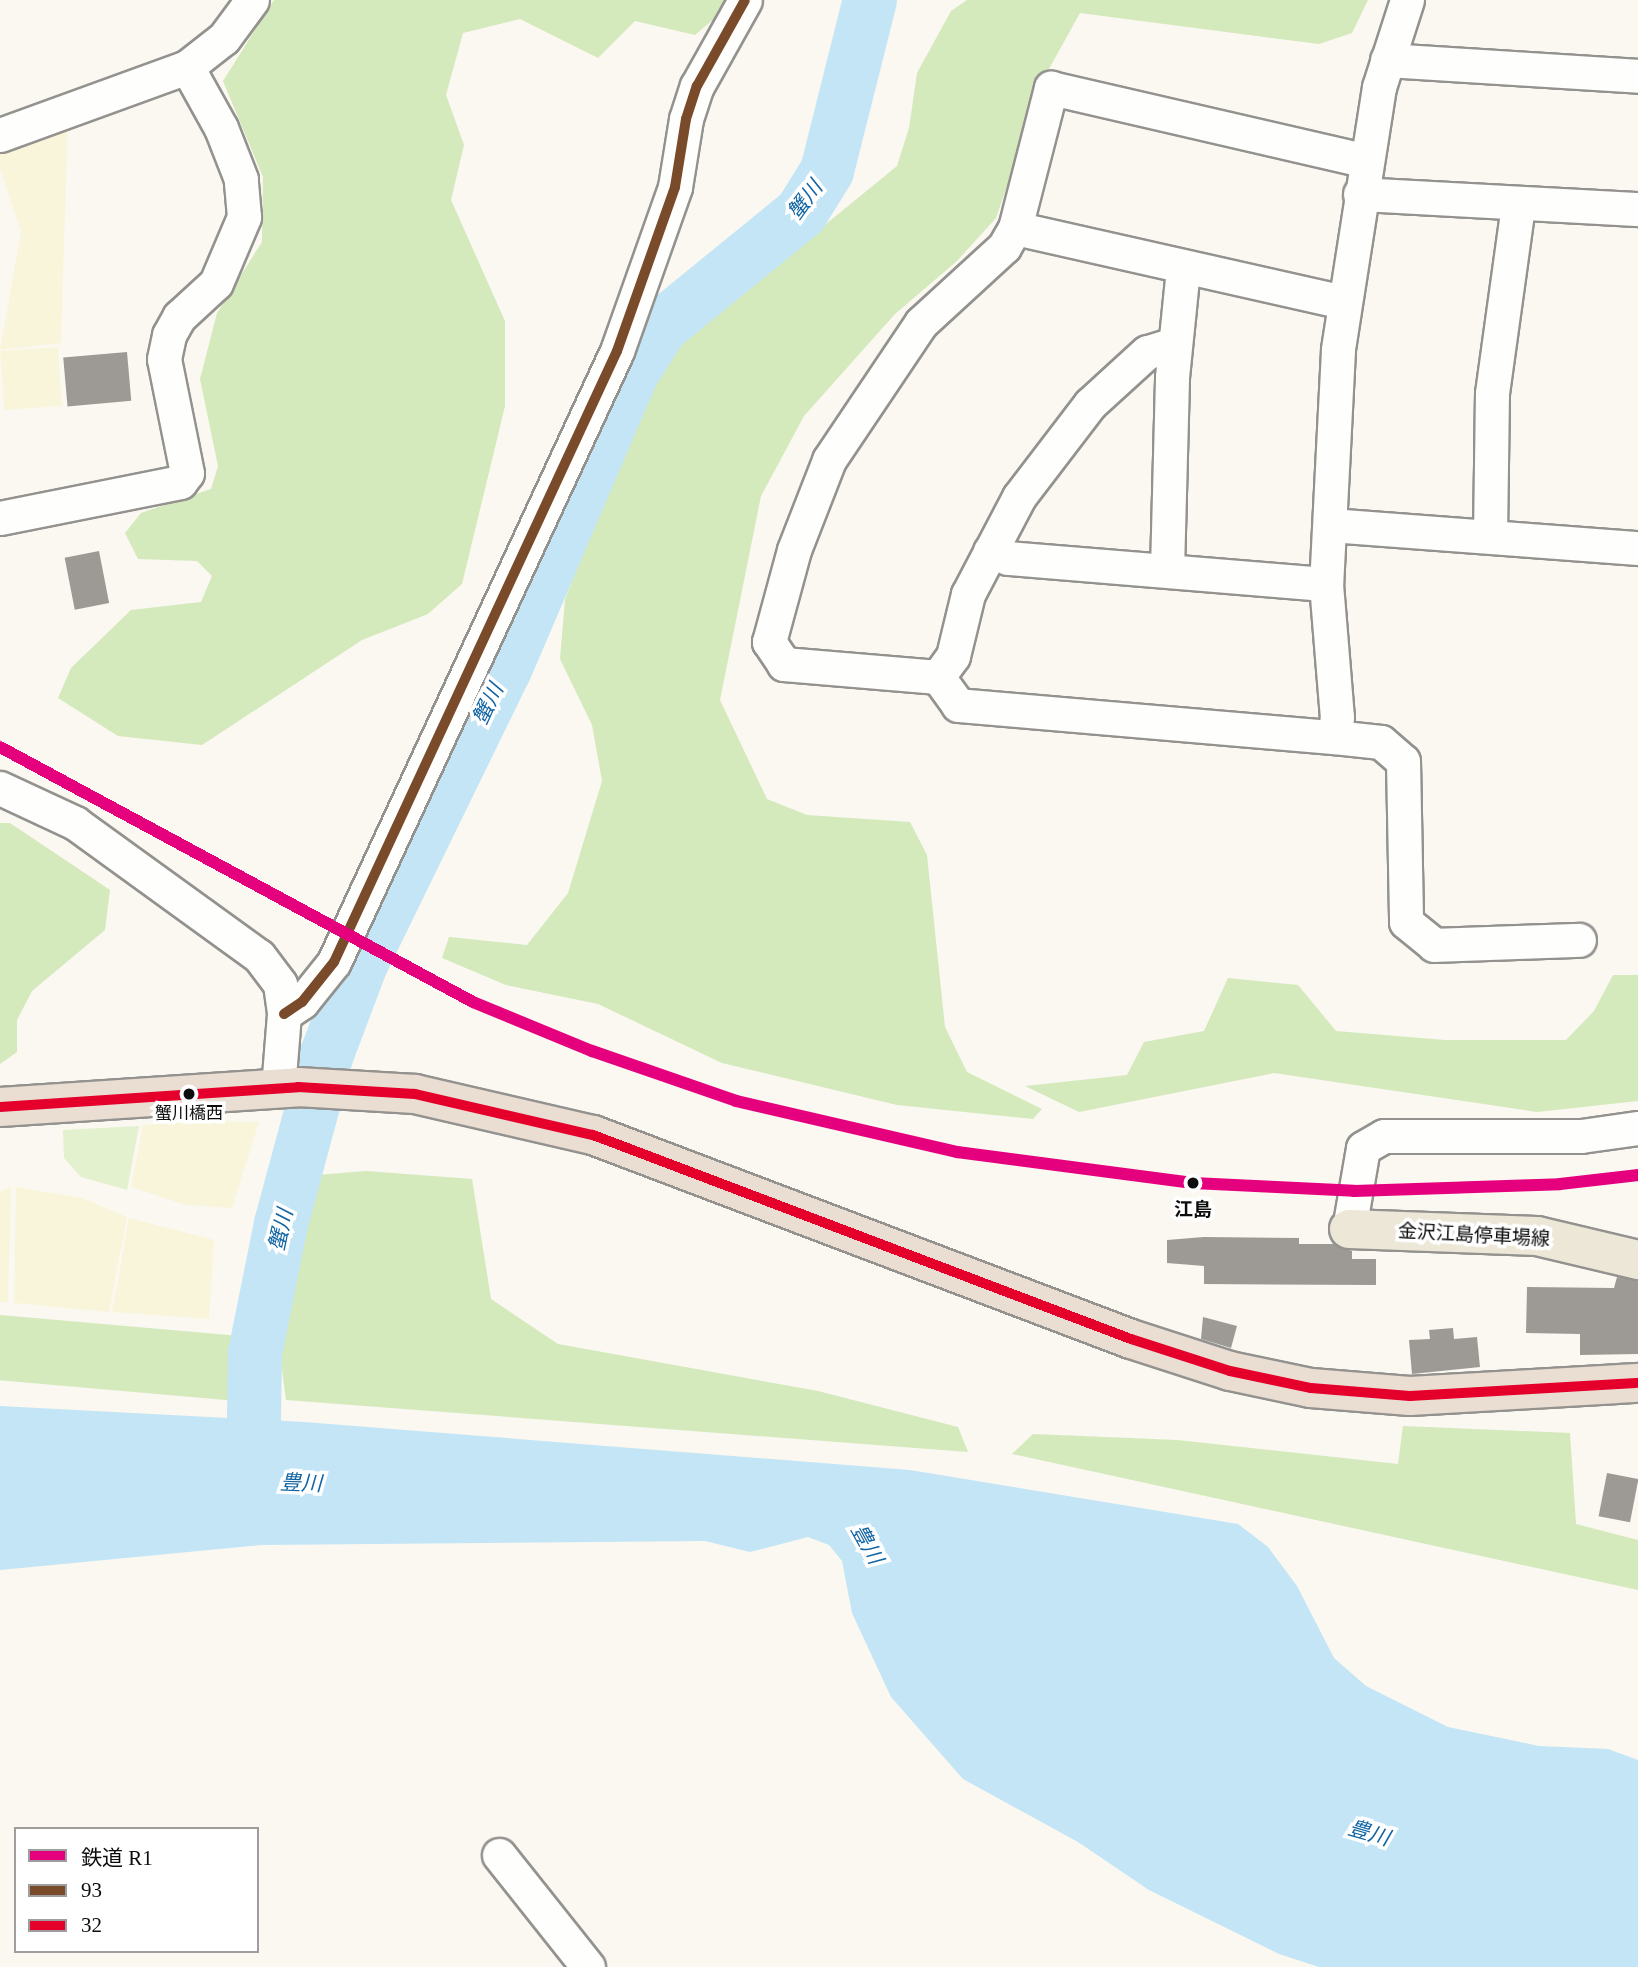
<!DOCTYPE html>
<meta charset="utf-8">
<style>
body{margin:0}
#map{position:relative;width:1638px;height:1967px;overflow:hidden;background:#faf8f0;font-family:"Times New Roman","Noto Sans JP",serif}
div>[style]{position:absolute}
.farmland>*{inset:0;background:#f8f5db;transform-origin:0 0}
.green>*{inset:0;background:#e3f1ce}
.forest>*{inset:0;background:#d4e9bc;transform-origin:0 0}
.water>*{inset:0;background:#c3e5f6}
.river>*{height:54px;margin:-27px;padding:0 27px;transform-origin:27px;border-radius:27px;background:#c3e5f6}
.building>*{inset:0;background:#9d9a96;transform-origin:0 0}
.roads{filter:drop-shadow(2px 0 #93928f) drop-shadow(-2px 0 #93928f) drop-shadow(0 2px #93928f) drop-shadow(0 -2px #93928f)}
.minor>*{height:33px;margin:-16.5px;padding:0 16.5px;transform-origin:16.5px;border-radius:16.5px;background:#fefefd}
.major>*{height:38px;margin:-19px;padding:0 19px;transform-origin:19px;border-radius:19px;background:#ece7d6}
.highway>*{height:38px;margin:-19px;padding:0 19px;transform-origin:19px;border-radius:19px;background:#eaded3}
.bus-1>*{height:10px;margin:-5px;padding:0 5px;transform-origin:5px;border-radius:5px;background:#7a4b2a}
.bus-2>*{height:10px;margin:-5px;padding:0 5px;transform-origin:5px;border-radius:5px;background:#e4002b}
.rail-1>*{height:12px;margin:-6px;padding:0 6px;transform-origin:6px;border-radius:6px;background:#e5007d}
.dots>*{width:19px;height:19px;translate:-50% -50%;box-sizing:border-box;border:4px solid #fff;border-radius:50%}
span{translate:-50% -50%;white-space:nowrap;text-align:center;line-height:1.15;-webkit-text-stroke:7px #fff;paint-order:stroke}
.bus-label{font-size:17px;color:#0c0c0c}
.stop-label{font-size:19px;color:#0c0c0c;font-weight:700}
.street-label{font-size:19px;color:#0c0c0c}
.water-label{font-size:21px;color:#1064a3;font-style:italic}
.legend{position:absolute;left:14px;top:1827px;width:245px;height:126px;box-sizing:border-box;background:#fff;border:2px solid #9e9e9e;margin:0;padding:9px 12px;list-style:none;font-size:21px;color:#0c0c0c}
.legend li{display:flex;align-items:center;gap:14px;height:35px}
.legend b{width:35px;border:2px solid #9e9e9e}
</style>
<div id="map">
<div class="farmland">
<div style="clip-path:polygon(68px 117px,61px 343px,0 350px,21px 232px,0 169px,0 145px)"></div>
<div style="left:58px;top:347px;width:59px;height:58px;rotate:86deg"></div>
<div style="clip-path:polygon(200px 1121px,259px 1122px,232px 1208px,186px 1205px,131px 1187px,143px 1125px)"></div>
<div style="clip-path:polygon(11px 1186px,8px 1302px,0 1302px,0 1192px)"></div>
<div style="clip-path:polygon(16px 1187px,82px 1198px,127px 1217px,109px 1312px,14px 1303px)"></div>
<div style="clip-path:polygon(129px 1218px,214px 1240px,209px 1319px,112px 1312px)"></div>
</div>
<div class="green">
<div style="clip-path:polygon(139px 1126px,127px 1190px,81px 1177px,64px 1158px,63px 1130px)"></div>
</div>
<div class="forest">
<div style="clip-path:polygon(274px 0,727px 0,727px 8px,695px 35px,635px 21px,598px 58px,520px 19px,463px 33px,446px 95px,464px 145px,451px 200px,505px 321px,505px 406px,462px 584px,428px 614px,362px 640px,202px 745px,118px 736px,58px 698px,71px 668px,131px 610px,201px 602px,212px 576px,197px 561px,138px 559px,125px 533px,141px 513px,211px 489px,218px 466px,200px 379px,217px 313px,262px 242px,263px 177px,223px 81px)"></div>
<div style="clip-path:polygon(967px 0,1368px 0,1352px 33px,1319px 44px,1080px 13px,1045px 76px,996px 218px,957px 261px,895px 314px,804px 416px,761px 496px,720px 700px,767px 799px,807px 815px,910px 822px,927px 855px,945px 1027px,967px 1072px,1042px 1109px,1033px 1119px,897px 1105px,722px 1063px,598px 1004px,506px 985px,442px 958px,449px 937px,527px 945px,568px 893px,602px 781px,592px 725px,560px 659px,565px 599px,654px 370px,705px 323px,897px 166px,909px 128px,917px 73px,951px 11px)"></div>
<div style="clip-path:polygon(0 823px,10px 823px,110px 890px,105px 930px,32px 991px,17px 1020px,17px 1052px,0 1064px)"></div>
<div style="clip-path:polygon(1613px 975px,1638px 975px,1638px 1101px,1537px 1112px,1274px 1073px,1079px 1112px,1025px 1086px,1127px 1075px,1144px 1042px,1204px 1031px,1228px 978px,1298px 985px,1336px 1031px,1445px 1040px,1566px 1040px,1594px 1011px)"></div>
<div style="clip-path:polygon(366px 1171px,472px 1179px,491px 1299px,558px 1344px,818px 1391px,958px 1427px,968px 1452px,286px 1400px,279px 1347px,317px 1175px)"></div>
<div style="left:0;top:1315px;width:235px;height:65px;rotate:5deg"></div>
<div style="clip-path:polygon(1403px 1426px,1570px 1433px,1576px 1524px,1638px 1540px,1638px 1590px,1012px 1454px,1033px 1434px,1177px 1440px,1398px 1464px)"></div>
</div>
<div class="water">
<div style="clip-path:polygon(0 1406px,304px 1422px,910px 1470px,1238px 1524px,1268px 1547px,1297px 1586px,1334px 1658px,1366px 1686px,1448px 1727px,1539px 1746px,1608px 1749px,1638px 1760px,1638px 1967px,1319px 1967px,1279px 1954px,1149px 1890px,1078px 1842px,963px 1779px,891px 1697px,852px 1613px,842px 1561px,829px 1545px,808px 1537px,750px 1552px,705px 1541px,261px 1545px,0 1570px)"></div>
</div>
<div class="river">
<div style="left:253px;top:1482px;width:129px;rotate:-89.1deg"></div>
<div style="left:255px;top:1353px;width:132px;rotate:-78.6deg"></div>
<div style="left:281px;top:1224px;width:176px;rotate:-74.9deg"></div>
<div style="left:327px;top:1054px;width:94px;rotate:-69.4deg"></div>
<div style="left:360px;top:966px;width:331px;rotate:-64deg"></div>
<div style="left:505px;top:669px;width:322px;rotate:-66.8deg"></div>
<div style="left:632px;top:373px;width:54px;rotate:-57.8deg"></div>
<div style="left:661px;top:327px;width:181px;rotate:-39.2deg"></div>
<div style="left:801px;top:213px;width:49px;rotate:-58.2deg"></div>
<div style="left:827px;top:171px;width:176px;rotate:-75.9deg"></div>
</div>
<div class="building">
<div style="left:127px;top:352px;width:49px;height:64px;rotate:85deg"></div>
<div style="left:99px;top:551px;width:53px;height:35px;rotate:79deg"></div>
<div style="clip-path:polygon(1204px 1237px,1299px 1238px,1299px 1244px,1334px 1244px,1352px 1251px,1352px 1259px,1376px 1259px,1376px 1285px,1204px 1284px,1204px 1266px,1167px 1263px,1167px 1240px)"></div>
<div style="clip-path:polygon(1617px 1277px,1638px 1281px,1638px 1354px,1580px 1355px,1580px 1334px,1526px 1333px,1527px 1287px,1614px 1288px)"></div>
<div style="clip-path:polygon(1203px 1317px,1237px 1326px,1231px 1348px,1201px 1339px)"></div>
<div style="clip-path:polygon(1453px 1328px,1454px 1339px,1477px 1337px,1480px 1367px,1412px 1374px,1409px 1340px,1430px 1339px,1429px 1330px)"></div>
<div style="left:1607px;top:1473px;width:32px;height:44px;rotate:11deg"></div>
</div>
<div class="roads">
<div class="minor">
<div style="left:1407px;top:0;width:91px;rotate:107.8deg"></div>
<div style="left:1379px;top:87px;width:266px;rotate:98.9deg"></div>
<div style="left:1338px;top:350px;width:234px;rotate:92.9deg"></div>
<div style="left:1326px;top:584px;width:133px;rotate:85.3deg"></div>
<div style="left:1337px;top:717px;width:20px;rotate:99deg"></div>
<div style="left:1334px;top:737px;width:47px;rotate:6.1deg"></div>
<div style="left:1381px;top:742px;width:29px;rotate:41deg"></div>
<div style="left:1403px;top:761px;width:161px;rotate:88.9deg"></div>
<div style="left:1406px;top:922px;width:36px;rotate:39deg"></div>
<div style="left:1434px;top:945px;width:145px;rotate:-2deg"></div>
<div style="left:1387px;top:60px;width:252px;rotate:3.6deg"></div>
<div style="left:0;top:135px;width:199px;rotate:-20deg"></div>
<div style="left:187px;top:67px;width:47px;rotate:-38.1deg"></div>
<div style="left:224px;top:38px;width:47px;rotate:-53.6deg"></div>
<div style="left:1360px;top:194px;width:278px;rotate:3.1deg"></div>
<div style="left:1015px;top:228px;width:145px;rotate:-75.6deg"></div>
<div style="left:1051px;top:88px;width:323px;rotate:13deg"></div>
<div style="left:1174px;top:344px;width:28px;rotate:163deg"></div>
<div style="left:1147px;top:352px;width:77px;rotate:137.6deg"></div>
<div style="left:1090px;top:404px;width:117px;rotate:127.4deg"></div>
<div style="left:1019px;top:497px;width:110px;rotate:117.7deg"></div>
<div style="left:968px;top:594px;width:64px;rotate:103.6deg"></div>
<div style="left:953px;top:656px;width:26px;rotate:126deg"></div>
<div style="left:938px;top:677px;width:155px;rotate:-175.2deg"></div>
<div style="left:784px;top:664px;width:27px;rotate:-124deg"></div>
<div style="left:769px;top:642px;width:95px;rotate:-74.8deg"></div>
<div style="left:794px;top:550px;width:97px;rotate:-68.7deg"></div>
<div style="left:829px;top:460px;width:165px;rotate:-56.1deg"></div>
<div style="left:921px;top:323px;width:113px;rotate:-42.5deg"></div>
<div style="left:1004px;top:247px;width:22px;rotate:-60deg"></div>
<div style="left:1015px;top:228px;width:336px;rotate:12.7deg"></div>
<div style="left:0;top:518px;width:184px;rotate:-11.3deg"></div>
<div style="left:180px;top:482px;width:11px;rotate:-52deg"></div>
<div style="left:187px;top:473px;width:116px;rotate:-101.4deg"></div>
<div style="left:164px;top:359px;width:25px;rotate:-78deg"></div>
<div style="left:169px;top:335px;width:21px;rotate:-61deg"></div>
<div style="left:179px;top:317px;width:50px;rotate:-42.6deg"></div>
<div style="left:216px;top:283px;width:72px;rotate:-67deg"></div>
<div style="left:244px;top:217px;width:38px;rotate:-95deg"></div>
<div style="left:241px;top:179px;width:55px;rotate:-111.4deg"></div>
<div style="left:221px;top:128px;width:70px;rotate:-119.1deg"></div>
<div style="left:1330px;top:525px;width:309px;rotate:4.3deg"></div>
<div style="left:1490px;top:536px;width:143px;rotate:-89.2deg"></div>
<div style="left:1492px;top:393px;width:190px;rotate:-82.1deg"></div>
<div style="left:990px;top:551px;width:19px;rotate:21deg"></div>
<div style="left:1008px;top:558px;width:319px;rotate:4.7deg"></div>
<div style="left:1167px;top:570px;width:193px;rotate:-88.5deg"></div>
<div style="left:1172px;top:377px;width:110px;rotate:-84.2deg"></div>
<div style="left:938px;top:677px;width:34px;rotate:54deg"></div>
<div style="left:958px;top:705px;width:377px;rotate:4.9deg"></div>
<div style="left:0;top:788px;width:83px;rotate:25deg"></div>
<div style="left:75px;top:823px;width:227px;rotate:35.9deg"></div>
<div style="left:259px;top:956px;width:35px;rotate:53deg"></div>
<div style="left:280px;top:984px;width:30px;rotate:82deg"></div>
<div style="left:284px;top:1014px;width:75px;rotate:94.6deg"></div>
<div style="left:284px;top:1014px;width:22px;rotate:-34deg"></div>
<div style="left:302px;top:1002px;width:51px;rotate:-51.3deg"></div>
<div style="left:334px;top:962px;width:673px;rotate:-65.15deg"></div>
<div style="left:617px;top:351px;width:174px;rotate:-70.5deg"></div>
<div style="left:675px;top:187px;width:69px;rotate:-80.8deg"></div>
<div style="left:686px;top:119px;width:35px;rotate:-72deg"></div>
<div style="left:697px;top:86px;width:98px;rotate:-60.8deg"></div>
<div style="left:1349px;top:1229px;width:82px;rotate:-80.2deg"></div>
<div style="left:1363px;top:1148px;width:24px;rotate:-30deg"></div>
<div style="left:1384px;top:1136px;width:197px"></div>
<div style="left:1581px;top:1136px;width:58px;rotate:-8deg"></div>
<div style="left:499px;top:1855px;width:143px;rotate:51.5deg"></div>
</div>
<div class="major">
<div style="left:1349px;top:1229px;width:188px;rotate:2.1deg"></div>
<div style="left:1537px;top:1236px;width:104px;rotate:13.4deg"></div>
</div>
<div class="highway">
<div style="left:0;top:1107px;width:299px;rotate:-3.8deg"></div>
<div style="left:298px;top:1087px;width:117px;rotate:3.4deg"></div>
<div style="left:415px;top:1094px;width:183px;rotate:13deg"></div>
<div style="left:593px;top:1135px;width:575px;rotate:20.77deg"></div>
<div style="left:1131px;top:1339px;width:104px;rotate:17.9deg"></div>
<div style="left:1230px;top:1371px;width:83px;rotate:11.9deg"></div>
<div style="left:1311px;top:1388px;width:99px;rotate:4.6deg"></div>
<div style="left:1410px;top:1396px;width:228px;rotate:-3.3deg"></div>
</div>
</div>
<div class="bus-1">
<div style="left:284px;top:1014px;width:22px;rotate:-34deg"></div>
<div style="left:302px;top:1002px;width:51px;rotate:-51.3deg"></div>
<div style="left:334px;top:962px;width:673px;rotate:-65.15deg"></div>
<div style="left:617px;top:351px;width:174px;rotate:-70.5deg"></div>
<div style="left:675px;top:187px;width:69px;rotate:-80.8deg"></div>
<div style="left:686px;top:119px;width:35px;rotate:-72deg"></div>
<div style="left:697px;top:86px;width:98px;rotate:-60.8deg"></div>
</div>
<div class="bus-2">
<div style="left:0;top:1107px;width:299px;rotate:-3.8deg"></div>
<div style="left:298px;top:1087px;width:117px;rotate:3.4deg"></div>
<div style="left:415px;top:1094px;width:183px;rotate:13deg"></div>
<div style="left:593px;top:1135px;width:575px;rotate:20.77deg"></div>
<div style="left:1131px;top:1339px;width:104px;rotate:17.9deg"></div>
<div style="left:1230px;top:1371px;width:83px;rotate:11.9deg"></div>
<div style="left:1311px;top:1388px;width:99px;rotate:4.6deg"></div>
<div style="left:1410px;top:1396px;width:228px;rotate:-3.3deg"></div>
</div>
<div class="rail-1">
<div style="left:0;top:747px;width:537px;rotate:28.33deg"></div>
<div style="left:473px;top:1002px;width:129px;rotate:22.4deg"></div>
<div style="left:592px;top:1051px;width:152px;rotate:19.1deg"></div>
<div style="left:736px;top:1101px;width:227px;rotate:13deg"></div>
<div style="left:957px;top:1152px;width:238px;rotate:7.5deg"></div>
<div style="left:1193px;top:1183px;width:161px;rotate:2.8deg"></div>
<div style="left:1354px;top:1191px;width:206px;rotate:-1.9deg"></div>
<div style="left:1560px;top:1184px;width:79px;rotate:-6.6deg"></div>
</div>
<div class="dots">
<div style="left:189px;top:1094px;background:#0c0c0c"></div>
<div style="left:1193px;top:1183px;background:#0c0c0c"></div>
</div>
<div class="bus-label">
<span style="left:189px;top:1114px">蟹川橋西</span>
</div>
<div class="stop-label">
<span style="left:1193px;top:1210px">江島</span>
</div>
<div class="street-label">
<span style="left:1474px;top:1235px;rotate:3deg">金沢江島停車場線</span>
</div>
<div class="water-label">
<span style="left:805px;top:200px;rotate:-53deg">蟹川</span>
<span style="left:488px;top:704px;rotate:-64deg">蟹川</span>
<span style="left:281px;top:1230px;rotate:-77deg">蟹川</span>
<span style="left:301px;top:1483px;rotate:2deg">豊川</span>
<span style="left:867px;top:1544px;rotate:61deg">豊川</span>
<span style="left:1369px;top:1833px;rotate:16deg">豊川</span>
</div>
<ul class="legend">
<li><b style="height:9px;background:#e5007d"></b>鉄道 R1</li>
<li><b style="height:9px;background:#7a4b2a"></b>93</li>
<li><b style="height:9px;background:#e4002b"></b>32</li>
</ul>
</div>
